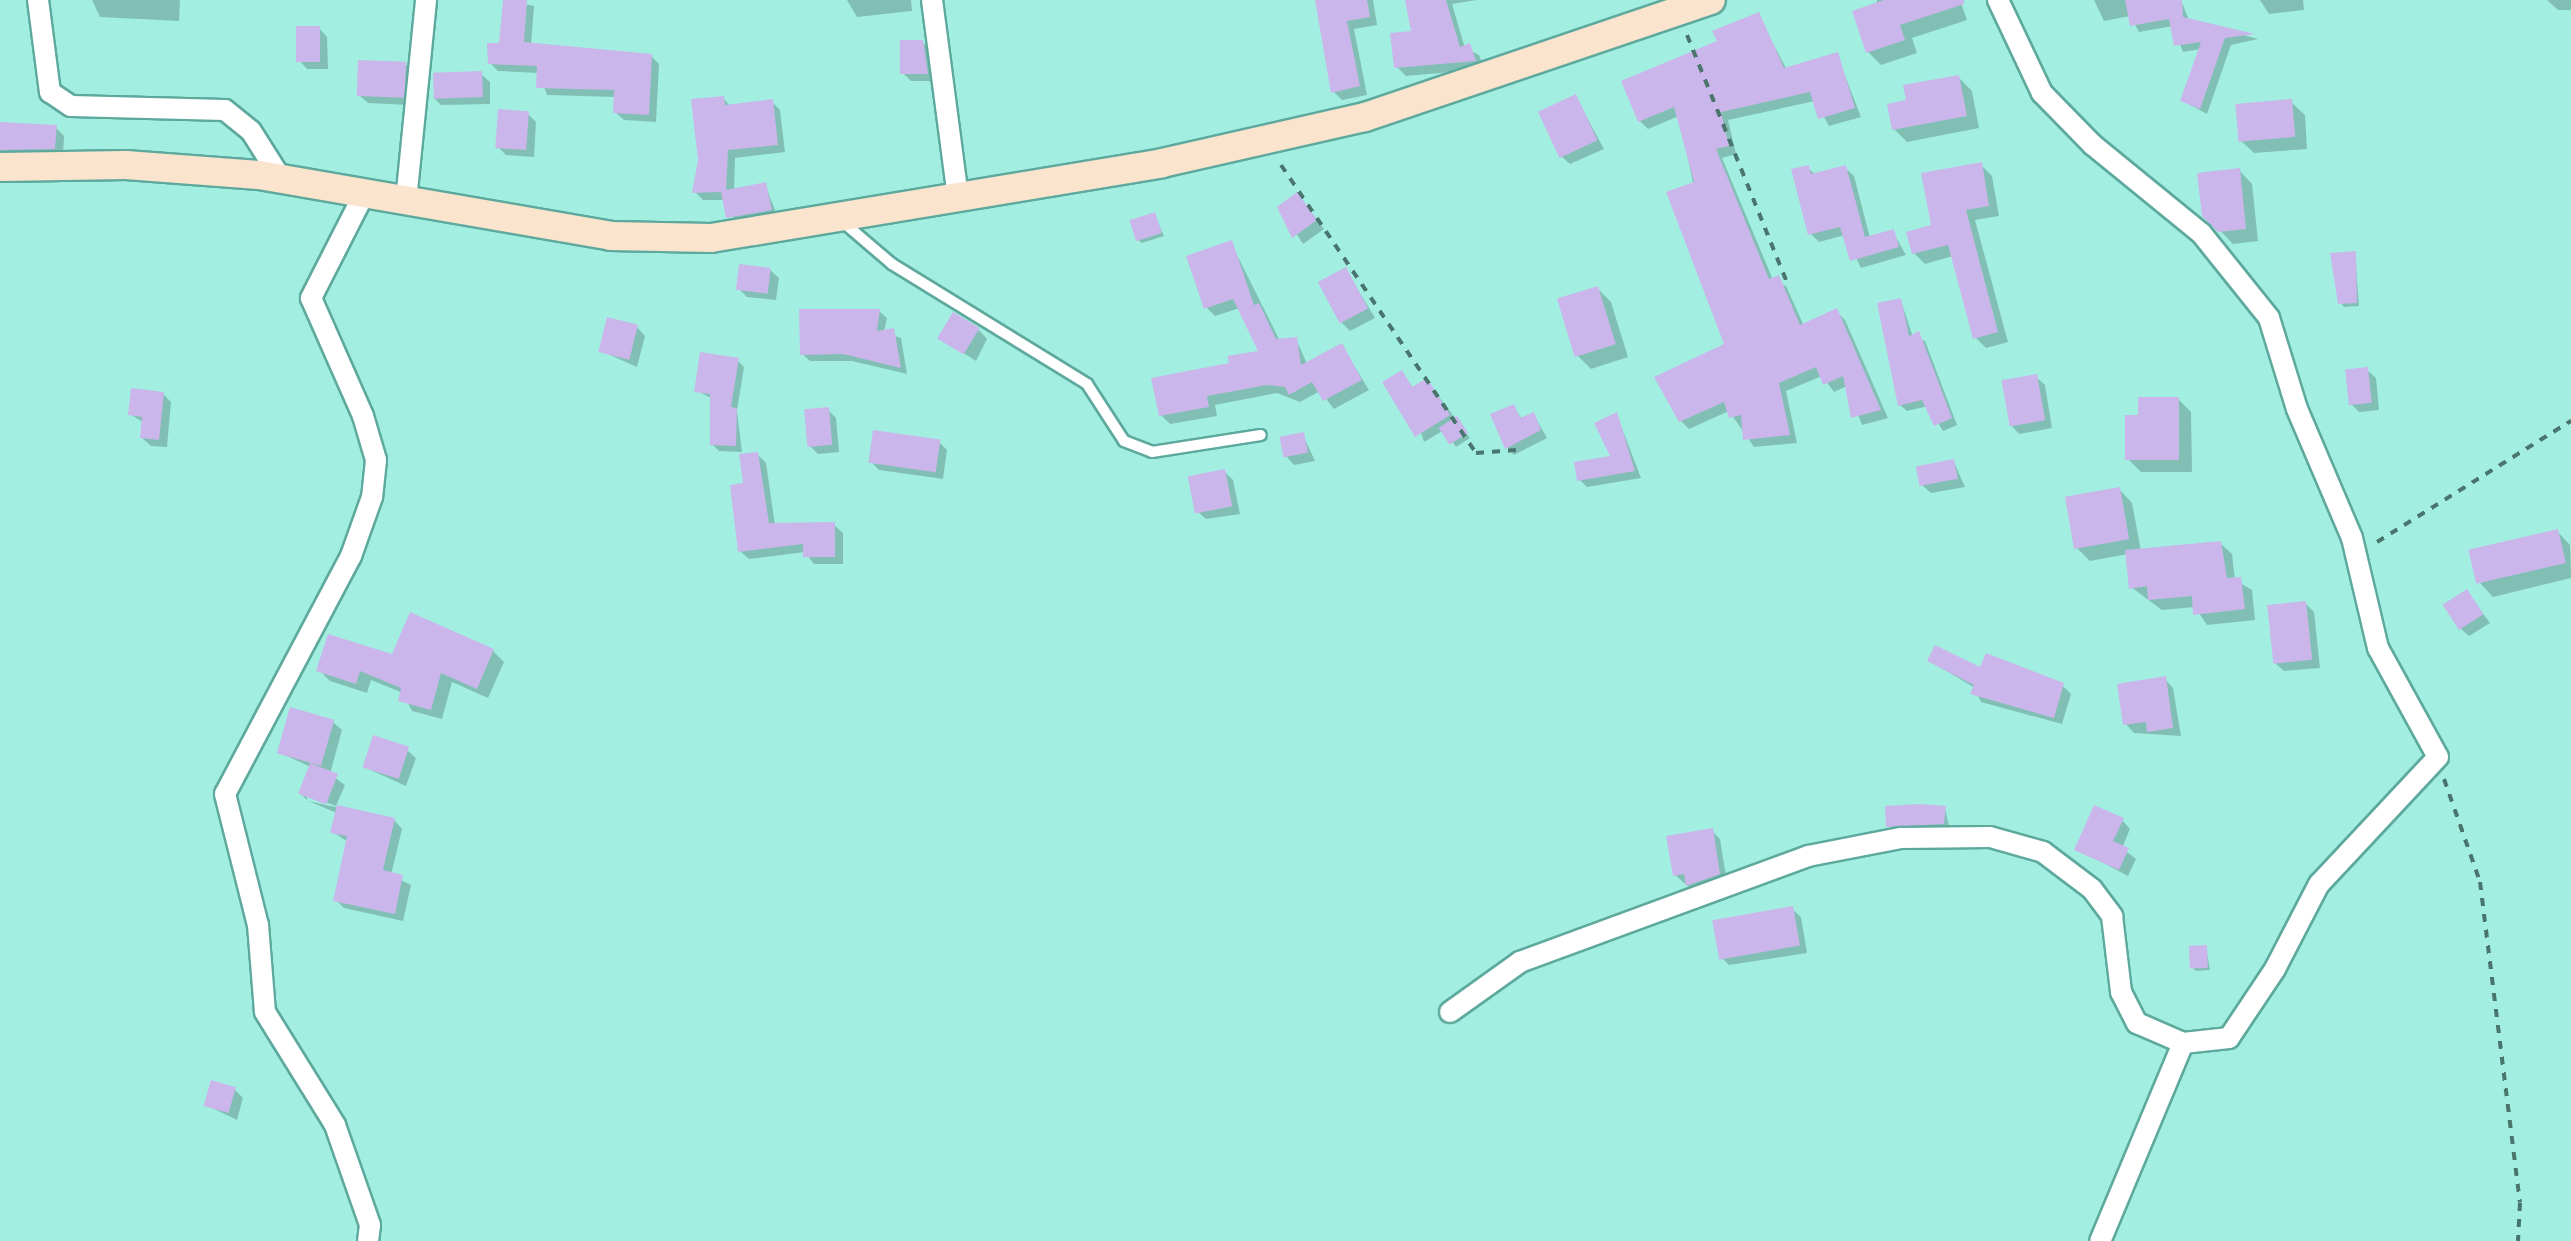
<!DOCTYPE html>
<style>
body{margin:0}
#map{position:relative;width:2571px;height:1241px;overflow:hidden;background:#a2efe2;font-family:Merriweather,serif}
div>[style]{position:absolute}
.shadow>*{inset:0;background:#0003}
.building>*{inset:0;background:#cbb6eb;transform-origin:0 0}
.path>*{height:4px;margin-top:-2px;transform-origin:0;background:repeating-linear-gradient(90deg,#49756d 0 8px,transparent 0 16px)}
.roads{filter:drop-shadow(2px 0 #5ea99d) drop-shadow(-2px 0 #5ea99d) drop-shadow(0 2px #5ea99d) drop-shadow(0 -2px #5ea99d)}
.service>*{height:10px;margin:-5px;padding:0 5px;transform-origin:5px;border-radius:5px;background:#fff}
.minor>*{height:20px;margin:-10px;padding:0 10px;transform-origin:10px;border-radius:10px;background:#fff}
.secondary>*{height:28px;margin:-14px;padding:0 14px;transform-origin:14px;border-radius:14px;background:#fbe4ce}
span{translate:-50% -50%;white-space:nowrap;text-align:center;line-height:1.15;-webkit-text-stroke:8px #b0fcef;paint-order:stroke}
</style>
<div id="map">
<div class="shadow">
<div style="clip-path:polygon(92px 0,180px 0,179px 21px,100px 17px)"></div>
<div style="clip-path:polygon(505px 0,534px 6px,531px 45px,651px 56px,659px 64px,656px 122px,624px 120px,615px 112px,616px 97px,547px 95px,539px 73px,498px 71px,490px 63px,502px 45px)"></div>
<div style="clip-path:polygon(847px 0,911px 0,912px 11px,857px 17px)"></div>
<div style="clip-path:polygon(1318px 0,1373px 0,1377px 25px,1354px 29px,1367px 95px,1342px 100px,1333px 91px)"></div>
<div style="clip-path:polygon(1408px 0,1477px 0,1452px 4px,1465px 48px,1479px 55px,1484px 69px,1406px 76px,1396px 66px,1414px 33px)"></div>
<div style="clip-path:polygon(1877px 0,1960px 0,1967px 20px,1912px 38px,1917px 53px,1881px 65px,1868px 52px)"></div>
<div style="clip-path:polygon(2094px 0,2181px 0,2189px 20px,2258px 39px,2231px 45px,2207px 114px,2183px 101px,2201px 49px,2183px 52px,2173px 26px,2139px 32px,2130px 16px,2104px 21px)"></div>
<div style="clip-path:polygon(2260px 0,2303px 0,2304px 10px,2269px 14px)"></div>
<div style="clip-path:polygon(2547px 0,2571px 0,2571px 10px,2558px 10px)"></div>
<div style="clip-path:polygon(1758px 15px,1787px 70px,1837px 55px,1861px 117px,1829px 126px,1815px 101px,1728px 120px,1736px 154px,1722px 158px,1773px 280px,1786px 286px,1804px 326px,1836px 311px,1845px 320px,1888px 418px,1862px 425px,1847px 386px,1834px 392px,1822px 376px,1786px 391px,1797px 443px,1754px 447px,1729px 411px,1689px 429px,1681px 421px,1727px 345px,1679px 116px,1648px 129px,1640px 121px)"></div>
<div style="clip-path:polygon(319px 28px,327px 37px,328px 69px,307px 69px,299px 60px)"></div>
<div style="clip-path:polygon(922px 42px,931px 51px,935px 81px,911px 81px,903px 73px)"></div>
<div style="clip-path:polygon(405px 64px,413px 73px,410px 105px,368px 103px,359px 95px)"></div>
<div style="clip-path:polygon(481px 74px,490px 82px,490px 104px,441px 105px,433px 97px)"></div>
<div style="clip-path:polygon(1958px 77px,1972px 91px,1979px 128px,1907px 142px,1894px 129px,1909px 102px)"></div>
<div style="clip-path:polygon(1576px 97px,1604px 149px,1570px 164px,1561px 156px)"></div>
<div style="clip-path:polygon(723px 98px,731px 107px,772px 102px,780px 110px,785px 152px,735px 158px,734px 191px,765px 184px,778px 218px,737px 225px,725px 200px,703px 200px,695px 192px)"></div>
<div style="clip-path:polygon(2291px 102px,2305px 115px,2307px 149px,2254px 153px,2240px 140px)"></div>
<div style="clip-path:polygon(527px 113px,536px 122px,534px 157px,506px 155px,498px 147px)"></div>
<div style="clip-path:polygon(0 124px,55px 127px,64px 136px,63px 156px,0 155px)"></div>
<div style="clip-path:polygon(1981px 165px,1992px 176px,1999px 216px,1975px 220px,2008px 342px,1986px 348px,1975px 337px,1953px 256px,1925px 264px,1914px 253px)"></div>
<div style="clip-path:polygon(1808px 168px,1816px 175px,1845px 168px,1854px 176px,1870px 238px,1893px 232px,1906px 255px,1861px 268px,1845px 235px,1819px 242px,1811px 234px)"></div>
<div style="clip-path:polygon(2239px 170px,2252px 184px,2258px 241px,2233px 244px,2205px 215px)"></div>
<div style="clip-path:polygon(1305px 204px,1324px 229px,1303px 244px,1280px 208px)"></div>
<div style="clip-path:polygon(1154px 214px,1164px 236px,1142px 243px,1138px 240px)"></div>
<div style="clip-path:polygon(1231px 243px,1280px 341px,1296px 339px,1307px 364px,1342px 346px,1369px 390px,1334px 409px,1320px 391px,1300px 402px,1277px 393px,1215px 405px,1217px 416px,1170px 424px,1161px 415px,1262px 352px,1240px 308px,1215px 316px,1206px 307px)"></div>
<div style="clip-path:polygon(2355px 253px,2359px 306px,2344px 307px,2341px 303px)"></div>
<div style="clip-path:polygon(770px 270px,779px 278px,776px 300px,747px 297px,739px 289px)"></div>
<div style="clip-path:polygon(1346px 270px,1375px 318px,1350px 331px,1341px 322px)"></div>
<div style="clip-path:polygon(1598px 289px,1611px 302px,1628px 357px,1591px 369px,1578px 356px)"></div>
<div style="clip-path:polygon(1901px 301px,1913px 337px,1925px 341px,1957px 425px,1943px 431px,1928px 406px,1907px 411px,1900px 405px)"></div>
<div style="clip-path:polygon(879px 311px,887px 318px,884px 332px,901px 338px,907px 374px,852px 361px,810px 361px,802px 354px)"></div>
<div style="clip-path:polygon(637px 327px,645px 336px,637px 367px,601px 351px)"></div>
<div style="clip-path:polygon(979px 330px,987px 339px,976px 361px,942px 339px)"></div>
<div style="clip-path:polygon(737px 360px,744px 367px,737px 411px,742px 452px,719px 451px,712px 444px,713px 399px,697px 391px)"></div>
<div style="clip-path:polygon(2367px 370px,2376px 378px,2379px 410px,2359px 412px,2351px 404px)"></div>
<div style="clip-path:polygon(1402px 373px,1414px 389px,1427px 381px,1470px 438px,1456px 447px,1444px 430px,1424px 442px)"></div>
<div style="clip-path:polygon(2036px 377px,2045px 385px,2052px 428px,2019px 434px,2011px 425px)"></div>
<div style="clip-path:polygon(163px 394px,171px 402px,167px 447px,151px 446px,142px 438px,144px 423px,130px 414px)"></div>
<div style="clip-path:polygon(2178px 399px,2191px 412px,2192px 472px,2141px 472px,2128px 459px,2140px 417px)"></div>
<div style="clip-path:polygon(1513px 407px,1523px 420px,1534px 415px,1547px 438px,1514px 455px,1507px 447px)"></div>
<div style="clip-path:polygon(828px 410px,836px 418px,839px 452px,818px 454px,810px 446px)"></div>
<div style="clip-path:polygon(1617px 415px,1641px 478px,1587px 487px,1580px 480px,1613px 458px)"></div>
<div style="clip-path:polygon(1303px 435px,1315px 461px,1294px 465px,1286px 456px)"></div>
<div style="clip-path:polygon(939px 442px,947px 450px,943px 479px,879px 470px,871px 462px)"></div>
<div style="clip-path:polygon(757px 454px,766px 463px,775px 525px,834px 525px,843px 533px,843px 564px,814px 564px,805px 552px,749px 559px,740px 551px,745px 485px)"></div>
<div style="clip-path:polygon(1954px 462px,1965px 487px,1931px 493px,1922px 485px)"></div>
<div style="clip-path:polygon(1224px 471px,1233px 480px,1240px 514px,1206px 519px,1197px 511px)"></div>
<div style="clip-path:polygon(2119px 489px,2132px 503px,2141px 551px,2220px 543px,2232px 554px,2235px 580px,2252px 590px,2255px 620px,2207px 625px,2195px 607px,2162px 610px,2131px 587px,2128px 554px,2090px 561px,2077px 548px)"></div>
<div style="clip-path:polygon(2557px 531px,2570px 545px,2571px 578px,2493px 597px,2480px 583px)"></div>
<div style="clip-path:polygon(2467px 592px,2490px 623px,2469px 636px,2460px 628px)"></div>
<div style="clip-path:polygon(2306px 604px,2314px 612px,2320px 668px,2284px 671px,2275px 663px)"></div>
<div style="clip-path:polygon(493px 651px,504px 662px,488px 698px,452px 682px,442px 719px,412px 711px,403px 693px,371px 680px,367px 693px,330px 681px,319px 670px,393px 657px)"></div>
<div style="clip-path:polygon(1930px 661px,2062px 685px,2071px 694px,2062px 724px,1981px 702px,1975px 688px)"></div>
<div style="clip-path:polygon(2165px 679px,2173px 688px,2181px 736px,2134px 733px,2126px 724px)"></div>
<div style="clip-path:polygon(333px 722px,342px 730px,330px 774px,345px 785px,336px 806px,307px 795px,307px 800px,301px 794px,311px 767px,280px 753px)"></div>
<div style="clip-path:polygon(407px 750px,416px 758px,406px 786px,364px 767px)"></div>
<div style="clip-path:polygon(308px 801px,394px 820px,402px 829px,391px 875px,411px 885px,403px 921px,344px 908px,336px 900px,348px 842px,333px 832px,337px 813px)"></div>
<div style="clip-path:polygon(1945px 809px,1950px 830px,1896px 832px,1889px 826px)"></div>
<div style="clip-path:polygon(2122px 820px,2130px 829px,2122px 848px,2136px 859px,2128px 876px,2077px 849px)"></div>
<div style="clip-path:polygon(1712px 831px,1720px 839px,1727px 882px,1696px 893px,1675px 875px)"></div>
<div style="clip-path:polygon(1792px 909px,1801px 917px,1807px 953px,1729px 965px,1721px 957px)"></div>
<div style="clip-path:polygon(2206px 948px,2210px 970px,2196px 971px,2192px 967px)"></div>
<div style="clip-path:polygon(234px 1089px,243px 1098px,237px 1120px,206px 1105px)"></div>
</div>
<div class="building">
<div style="clip-path:polygon(503px 0,527px 0,524px 42px,652px 54px,649px 115px,613px 113px,614px 90px,536px 88px,537px 66px,488px 64px,487px 43px,499px 43px)"></div>
<div style="clip-path:polygon(1315px 0,1367px 0,1370px 17px,1347px 21px,1360px 86px,1331px 93px)"></div>
<div style="clip-path:polygon(1405px 0,1446px 0,1460px 47px,1470px 43px,1476px 61px,1394px 68px,1390px 33px,1411px 31px)"></div>
<div style="clip-path:polygon(1884px 0,1964px 0,1964px 4px,1900px 25px,1905px 40px,1866px 53px,1852px 11px)"></div>
<div style="clip-path:polygon(2125px 0,2182px 0,2183px 17px,2255px 34px,2225px 38px,2200px 109px,2180px 101px,2201px 42px,2174px 46px,2169px 19px,2130px 26px)"></div>
<div style="clip-path:polygon(1759px 12px,1784px 68px,1838px 52px,1855px 108px,1818px 119px,1810px 92px,1721px 112px,1729px 146px,1716px 149px,1769px 279px,1779px 275px,1800px 325px,1837px 308px,1881px 410px,1851px 418px,1843px 376px,1823px 385px,1816px 367px,1779px 383px,1790px 435px,1743px 440px,1741px 415px,1729px 418px,1724px 402px,1679px 422px,1654px 377px,1724px 344px,1666px 192px,1694px 182px,1674px 107px,1638px 122px,1621px 81px,1717px 41px,1712px 31px)"></div>
<div style="left:296px;top:26px;width:24px;height:36px"></div>
<div style="clip-path:polygon(900px 40px,923px 40px,928px 74px,900px 74px)"></div>
<div style="left:358px;top:60px;width:48px;height:36px;rotate:2deg"></div>
<div style="left:482px;top:71px;width:26px;height:49px;rotate:88deg"></div>
<div style="clip-path:polygon(1959px 75px,1967px 116px,1892px 130px,1887px 104px,1906px 100px,1903px 85px)"></div>
<div style="left:1576px;top:94px;width:51px;height:42px;rotate:65deg"></div>
<div style="clip-path:polygon(724px 96px,725px 105px,773px 99px,778px 145px,728px 150px,726px 190px,766px 182px,772px 210px,726px 218px,721px 192px,692px 193px,698px 160px,691px 99px)"></div>
<div style="left:2292px;top:99px;width:38px;height:57px;rotate:85deg"></div>
<div style="left:498px;top:109px;width:31px;height:39px;rotate:4deg"></div>
<div style="clip-path:polygon(0 122px,57px 125px,55px 149px,0 150px)"></div>
<div style="clip-path:polygon(1982px 162px,1989px 206px,1966px 210px,1998px 332px,1973px 339px,1948px 245px,1912px 254px,1906px 232px,1931px 225px,1921px 173px)"></div>
<div style="clip-path:polygon(1809px 165px,1811px 174px,1846px 165px,1865px 237px,1894px 229px,1899px 247px,1850px 261px,1840px 227px,1808px 235px,1791px 169px)"></div>
<div style="clip-path:polygon(2240px 168px,2246px 229px,2218px 232px,2202px 216px,2197px 173px)"></div>
<div style="clip-path:polygon(1297px 192px,1317px 220px,1292px 238px,1277px 207px)"></div>
<div style="left:1155px;top:212px;width:22px;height:27px;rotate:72deg"></div>
<div style="clip-path:polygon(1232px 240px,1254px 305px,1259px 303px,1276px 339px,1297px 337px,1301px 365px,1342px 343px,1362px 380px,1323px 401px,1312px 382px,1289px 395px,1285px 387px,1267px 385px,1207px 396px,1209px 407px,1159px 416px,1151px 378px,1229px 363px,1227px 356px,1258px 351px,1233px 299px,1204px 309px,1186px 256px)"></div>
<div style="clip-path:polygon(2356px 251px,2357px 303px,2338px 304px,2330px 253px)"></div>
<div style="left:739px;top:264px;width:32px;height:26px;rotate:7deg"></div>
<div style="left:1346px;top:267px;width:47px;height:32px;rotate:62deg"></div>
<div style="left:1598px;top:286px;width:61px;height:43px;rotate:73deg"></div>
<div style="clip-path:polygon(1901px 298px,1909px 336px,1919px 331px,1952px 418px,1934px 426px,1922px 400px,1898px 406px,1877px 303px)"></div>
<div style="clip-path:polygon(799px 309px,880px 309px,877px 331px,894px 328px,901px 368px,843px 354px,800px 355px)"></div>
<div style="left:953px;top:312px;width:31px;height:31px;rotate:31deg"></div>
<div style="left:607px;top:317px;width:32px;height:36px;rotate:14deg"></div>
<div style="clip-path:polygon(700px 352px,739px 358px,731px 407px,737px 408px,736px 446px,710px 445px,710px 394px,694px 392px)"></div>
<div style="left:2368px;top:367px;width:36px;height:23px;rotate:84deg"></div>
<div style="clip-path:polygon(1402px 370px,1412px 387px,1427px 378px,1450px 415px,1415px 437px,1382px 382px)"></div>
<div style="left:2037px;top:374px;width:47px;height:36px;rotate:80deg"></div>
<div style="clip-path:polygon(131px 388px,164px 392px,159px 440px,140px 438px,142px 417px,128px 415px)"></div>
<div style="clip-path:polygon(2138px 397px,2179px 397px,2179px 460px,2125px 460px,2125px 415px,2138px 415px)"></div>
<div style="clip-path:polygon(1514px 404px,1520px 418px,1534px 412px,1541px 430px,1505px 449px,1490px 414px)"></div>
<div style="left:829px;top:407px;width:38px;height:25px;rotate:85deg"></div>
<div style="clip-path:polygon(1617px 412px,1635px 471px,1577px 481px,1574px 462px,1610px 456px,1594px 423px)"></div>
<div style="left:1457px;top:416px;width:20px;height:22px;rotate:57deg"></div>
<div style="left:873px;top:430px;width:68px;height:33px;rotate:8deg"></div>
<div style="left:1304px;top:432px;width:21px;height:25px;rotate:79deg"></div>
<div style="clip-path:polygon(758px 452px,769px 523px,835px 522px,835px 557px,803px 557px,803px 544px,738px 552px,730px 485px,743px 483px,739px 454px)"></div>
<div style="left:1954px;top:459px;width:20px;height:39px;rotate:79deg"></div>
<div style="left:1225px;top:469px;width:38px;height:38px;rotate:79deg"></div>
<div style="left:2120px;top:487px;width:53px;height:56px;rotate:80deg"></div>
<div style="left:2558px;top:529px;width:35px;height:92px;rotate:77deg"></div>
<div style="clip-path:polygon(2221px 541px,2227px 578px,2241px 577px,2245px 609px,2193px 615px,2192px 596px,2148px 600px,2147px 586px,2129px 589px,2125px 550px)"></div>
<div style="left:2467px;top:589px;width:30px;height:29px;rotate:57deg"></div>
<div style="left:2306px;top:601px;width:59px;height:39px;rotate:84deg"></div>
<div style="clip-path:polygon(410px 612px,494px 649px,477px 689px,441px 673px,431px 710px,398px 701px,401px 688px,360px 671px,356px 684px,316px 671px,328px 634px,392px 654px)"></div>
<div style="clip-path:polygon(1935px 645px,1980px 667px,1986px 653px,2064px 683px,2054px 718px,1970px 694px,1974px 685px,1927px 661px)"></div>
<div style="clip-path:polygon(2166px 676px,2173px 728px,2147px 732px,2146px 722px,2123px 725px,2117px 684px)"></div>
<div style="left:290px;top:707px;width:46px;height:48px;rotate:16deg"></div>
<div style="left:373px;top:735px;width:38px;height:34px;rotate:18deg"></div>
<div style="left:310px;top:763px;width:30px;height:33px;rotate:21deg"></div>
<div style="clip-path:polygon(1920px 804px,1946px 806px,1944px 824px,1886px 827px,1885px 806px)"></div>
<div style="clip-path:polygon(337px 805px,395px 818px,383px 870px,403px 875px,395px 914px,333px 901px,347px 836px,330px 833px)"></div>
<div style="clip-path:polygon(2094px 805px,2124px 818px,2113px 841px,2129px 848px,2119px 870px,2074px 850px)"></div>
<div style="clip-path:polygon(1713px 828px,1720px 874px,1686px 886px,1684px 874px,1673px 876px,1666px 836px)"></div>
<div style="left:1793px;top:906px;width:40px;height:82px;rotate:80deg"></div>
<div style="left:2207px;top:945px;width:23px;height:18px;rotate:88deg"></div>
<div style="left:211px;top:1080px;width:26px;height:27px;rotate:16deg"></div>
</div>
<div class="path">
<div style="left:1687px;top:35px;width:270px;rotate:68deg"></div>
<div style="left:1281px;top:165px;width:348px;rotate:55.9deg"></div>
<div style="left:1476px;top:453px;width:40px;rotate:-4.3deg"></div>
<div style="left:2377px;top:542px;width:229px;rotate:-32deg"></div>
<div style="left:2444px;top:779px;width:109px;rotate:70.7deg"></div>
<div style="left:2480px;top:882px;width:323px;rotate:82.9deg"></div>
<div style="left:2520px;top:1203px;width:38px;rotate:93deg"></div>
</div>
<div class="roads">
<div class="service">
<div style="left:844px;top:223px;width:63px;rotate:40.5deg"></div>
<div style="left:892px;top:264px;width:229px;rotate:31.6deg"></div>
<div style="left:1087px;top:384px;width:68px;rotate:57deg"></div>
<div style="left:1124px;top:441px;width:30px;rotate:21deg"></div>
<div style="left:1152px;top:452px;width:110px;rotate:-8.9deg"></div>
</div>
<div class="minor">
<div style="left:38px;top:0;width:93px;rotate:82.6deg"></div>
<div style="left:50px;top:92px;width:25px;rotate:34deg"></div>
<div style="left:71px;top:106px;width:154px;rotate:1.5deg"></div>
<div style="left:225px;top:110px;width:33px;rotate:39deg"></div>
<div style="left:251px;top:131px;width:58px;rotate:57.7deg"></div>
<div style="left:932px;top:0;width:200px;rotate:82.5deg"></div>
<div style="left:1998px;top:0;width:103px;rotate:64.7deg"></div>
<div style="left:2042px;top:93px;width:73px;rotate:45.6deg"></div>
<div style="left:2093px;top:145px;width:139px;rotate:39.2deg"></div>
<div style="left:2201px;top:233px;width:109px;rotate:51.3deg"></div>
<div style="left:2269px;top:318px;width:95px;rotate:72.9deg"></div>
<div style="left:2297px;top:409px;width:140px;rotate:66.9deg"></div>
<div style="left:2352px;top:538px;width:113px;rotate:76.7deg"></div>
<div style="left:2378px;top:648px;width:124px;rotate:61.2deg"></div>
<div style="left:2438px;top:757px;width:174px;rotate:133.1deg"></div>
<div style="left:2319px;top:884px;width:96px;rotate:117.4deg"></div>
<div style="left:2275px;top:969px;width:83px;rotate:123.7deg"></div>
<div style="left:2229px;top:1038px;width:46px;rotate:173.8deg"></div>
<div style="left:2183px;top:1043px;width:215px;rotate:112.7deg"></div>
<div style="left:364px;top:194px;width:117px;rotate:117deg"></div>
<div style="left:311px;top:298px;width:129px;rotate:66.2deg"></div>
<div style="left:363px;top:416px;width:46px;rotate:73.5deg"></div>
<div style="left:376px;top:460px;width:37px;rotate:96deg"></div>
<div style="left:372px;top:497px;width:63px;rotate:109.6deg"></div>
<div style="left:351px;top:556px;width:269px;rotate:117.9deg"></div>
<div style="left:225px;top:794px;width:135px;rotate:75.9deg"></div>
<div style="left:258px;top:925px;width:87px;rotate:85.4deg"></div>
<div style="left:265px;top:1012px;width:133px;rotate:58.2deg"></div>
<div style="left:335px;top:1125px;width:106px;rotate:70.7deg"></div>
<div style="left:370px;top:1225px;width:16px;rotate:97deg"></div>
<div style="left:406px;top:201px;width:202px;rotate:-84.3deg"></div>
<div style="left:1450px;top:1012px;width:86px;rotate:-35.5deg"></div>
<div style="left:1520px;top:962px;width:307px;rotate:-20.2deg"></div>
<div style="left:1808px;top:856px;width:95px;rotate:-11deg"></div>
<div style="left:1901px;top:838px;width:89px;rotate:-0.6deg"></div>
<div style="left:1990px;top:837px;width:55px;rotate:15.8deg"></div>
<div style="left:2043px;top:852px;width:61px;rotate:37.1deg"></div>
<div style="left:2092px;top:889px;width:34px;rotate:53deg"></div>
<div style="left:2112px;top:916px;width:77px;rotate:83.2deg"></div>
<div style="left:2121px;top:992px;width:35px;rotate:63deg"></div>
<div style="left:2137px;top:1023px;width:50px;rotate:23.5deg"></div>
</div>
<div class="secondary">
<div style="left:0;top:167px;width:126px;rotate:-0.9deg"></div>
<div style="left:126px;top:165px;width:133px;rotate:4.3deg"></div>
<div style="left:259px;top:175px;width:357px;rotate:9.8deg"></div>
<div style="left:611px;top:236px;width:100px;rotate:1.1deg"></div>
<div style="left:711px;top:238px;width:457px;rotate:-9.4deg"></div>
<div style="left:1162px;top:163px;width:208px;rotate:-12.8deg"></div>
<div style="left:1365px;top:117px;width:365px;rotate:-18.7deg"></div>
</div>
</div>
</div>
